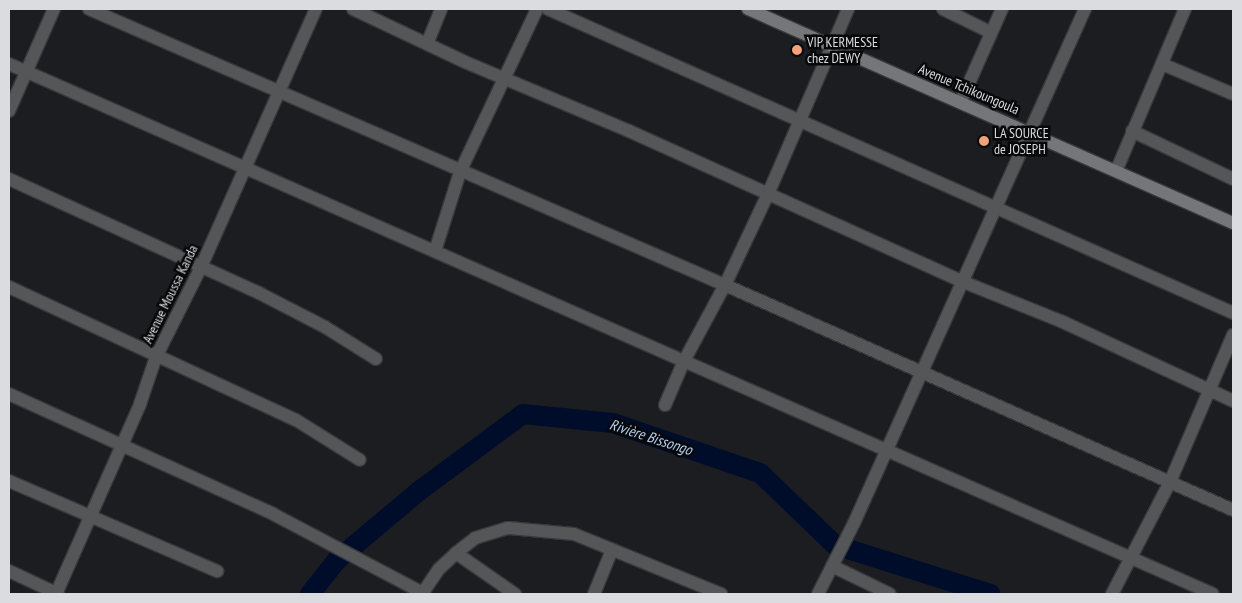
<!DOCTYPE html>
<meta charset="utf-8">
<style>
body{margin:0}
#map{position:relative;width:1242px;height:603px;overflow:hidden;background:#1b1d21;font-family:"PT Sans Narrow",sans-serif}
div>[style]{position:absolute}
.river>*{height:20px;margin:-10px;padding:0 10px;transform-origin:10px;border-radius:10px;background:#000d2a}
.roads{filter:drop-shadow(1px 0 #36383c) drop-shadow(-1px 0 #36383c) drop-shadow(0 1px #36383c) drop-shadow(0 -1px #36383c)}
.street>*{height:12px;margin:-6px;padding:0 6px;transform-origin:6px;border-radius:6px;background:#555658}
.secondary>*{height:12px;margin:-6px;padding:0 6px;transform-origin:6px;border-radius:6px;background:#747679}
.dots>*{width:14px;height:14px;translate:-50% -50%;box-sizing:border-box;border:2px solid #070809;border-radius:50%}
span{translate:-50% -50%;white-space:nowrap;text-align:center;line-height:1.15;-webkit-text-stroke:5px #070809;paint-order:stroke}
.poi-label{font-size:14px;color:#dadcdf}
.left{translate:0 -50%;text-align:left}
.street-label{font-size:14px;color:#dadcdf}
.water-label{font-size:15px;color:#b6cff1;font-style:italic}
.frame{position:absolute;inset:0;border:10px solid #dadcdf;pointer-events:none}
</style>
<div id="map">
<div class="river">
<div style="left:310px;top:594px;width:43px;rotate:-51.5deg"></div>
<div style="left:337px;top:560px;width:107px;rotate:-40.1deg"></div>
<div style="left:419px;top:491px;width:129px;rotate:-36.5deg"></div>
<div style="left:523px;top:414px;width:90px;rotate:5.7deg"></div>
<div style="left:613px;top:423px;width:155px;rotate:18.8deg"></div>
<div style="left:760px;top:473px;width:104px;rotate:43.8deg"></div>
<div style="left:835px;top:545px;width:163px;rotate:17.5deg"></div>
</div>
<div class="roads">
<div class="street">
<div style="left:89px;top:9px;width:693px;rotate:23.46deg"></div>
<div style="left:725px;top:285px;width:556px;rotate:23.89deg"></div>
<div style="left:353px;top:9px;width:124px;rotate:25.3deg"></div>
<div style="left:465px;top:62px;width:178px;rotate:22.8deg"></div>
<div style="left:629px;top:131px;width:364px;rotate:24.3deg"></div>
<div style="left:961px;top:281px;width:110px;rotate:21.9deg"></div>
<div style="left:1063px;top:322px;width:187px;rotate:24.9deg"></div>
<div style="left:548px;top:9px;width:749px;rotate:23.93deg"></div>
<div style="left:943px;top:9px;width:52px;rotate:26.1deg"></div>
<div style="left:427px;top:44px;width:38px;rotate:-68deg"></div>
<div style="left:9px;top:64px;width:1315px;rotate:23.76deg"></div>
<div style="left:1162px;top:64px;width:77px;rotate:22.9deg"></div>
<div style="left:961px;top:101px;width:101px;rotate:-66deg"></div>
<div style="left:9px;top:111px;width:111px;rotate:-66.2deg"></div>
<div style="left:1132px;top:131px;width:112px;rotate:25.4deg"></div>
<div style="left:1117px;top:169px;width:174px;rotate:-67deg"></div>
<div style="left:9px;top:179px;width:275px;rotate:24.5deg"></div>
<div style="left:259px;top:293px;width:74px;rotate:27.3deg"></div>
<div style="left:325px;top:327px;width:60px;rotate:32.1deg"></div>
<div style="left:435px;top:251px;width:83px;rotate:-72.4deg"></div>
<div style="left:460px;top:172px;width:180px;rotate:-64.7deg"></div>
<div style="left:9px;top:287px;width:316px;rotate:24.9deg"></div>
<div style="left:296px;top:420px;width:75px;rotate:32deg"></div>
<div style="left:9px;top:394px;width:290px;rotate:24.4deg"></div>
<div style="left:273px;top:514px;width:170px;rotate:27.8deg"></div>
<div style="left:665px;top:405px;width:48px;rotate:-66.6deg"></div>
<div style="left:684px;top:361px;width:86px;rotate:-61.7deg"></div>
<div style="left:725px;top:285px;width:101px;rotate:-64.7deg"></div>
<div style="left:768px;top:194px;width:202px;rotate:-66.6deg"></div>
<div style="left:9px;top:481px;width:227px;rotate:23.4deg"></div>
<div style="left:456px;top:553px;width:72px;rotate:34.8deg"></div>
<div style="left:832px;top:566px;width:64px;rotate:25.8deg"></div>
<div style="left:9px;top:571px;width:54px;rotate:25.1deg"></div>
<div style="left:56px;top:594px;width:208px;rotate:-66.1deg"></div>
<div style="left:140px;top:404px;width:50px;rotate:-71.2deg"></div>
<div style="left:156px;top:357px;width:101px;rotate:-63.4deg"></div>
<div style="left:201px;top:267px;width:282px;rotate:-66deg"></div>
<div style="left:422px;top:594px;width:30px;rotate:-56deg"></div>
<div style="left:439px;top:569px;width:23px;rotate:-43deg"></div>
<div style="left:456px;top:553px;width:24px;rotate:-38deg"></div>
<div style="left:475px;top:538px;width:34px;rotate:-17deg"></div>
<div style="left:508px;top:528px;width:66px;rotate:5.2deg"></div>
<div style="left:574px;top:534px;width:159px;rotate:22.2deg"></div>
<div style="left:594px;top:594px;width:48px;rotate:-67.8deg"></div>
<div style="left:818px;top:594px;width:80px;rotate:-63.1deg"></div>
<div style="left:854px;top:523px;width:564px;rotate:-65.8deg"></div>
<div style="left:1112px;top:594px;width:126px;rotate:-62.6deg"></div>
<div style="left:1170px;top:482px;width:160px;rotate:-66.8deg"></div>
</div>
<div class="secondary">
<div style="left:748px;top:9px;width:530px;rotate:23.81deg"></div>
</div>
</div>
<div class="dots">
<div style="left:797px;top:50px;background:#f1a17c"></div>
<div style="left:984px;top:141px;background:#f1a17c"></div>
</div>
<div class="poi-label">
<span class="left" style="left:807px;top:50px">VIP KERMESSE<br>chez DEWY</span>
<span class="left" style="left:994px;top:141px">LA SOURCE<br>de JOSEPH</span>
</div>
<div class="street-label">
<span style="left:969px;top:89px;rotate:23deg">Avenue Tchikoungoula</span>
<span style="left:170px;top:294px;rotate:-64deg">Avenue Moussa Kanda</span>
</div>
<div class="water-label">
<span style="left:651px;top:437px;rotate:18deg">Rivière Bissongo</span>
</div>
<div class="frame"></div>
</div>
